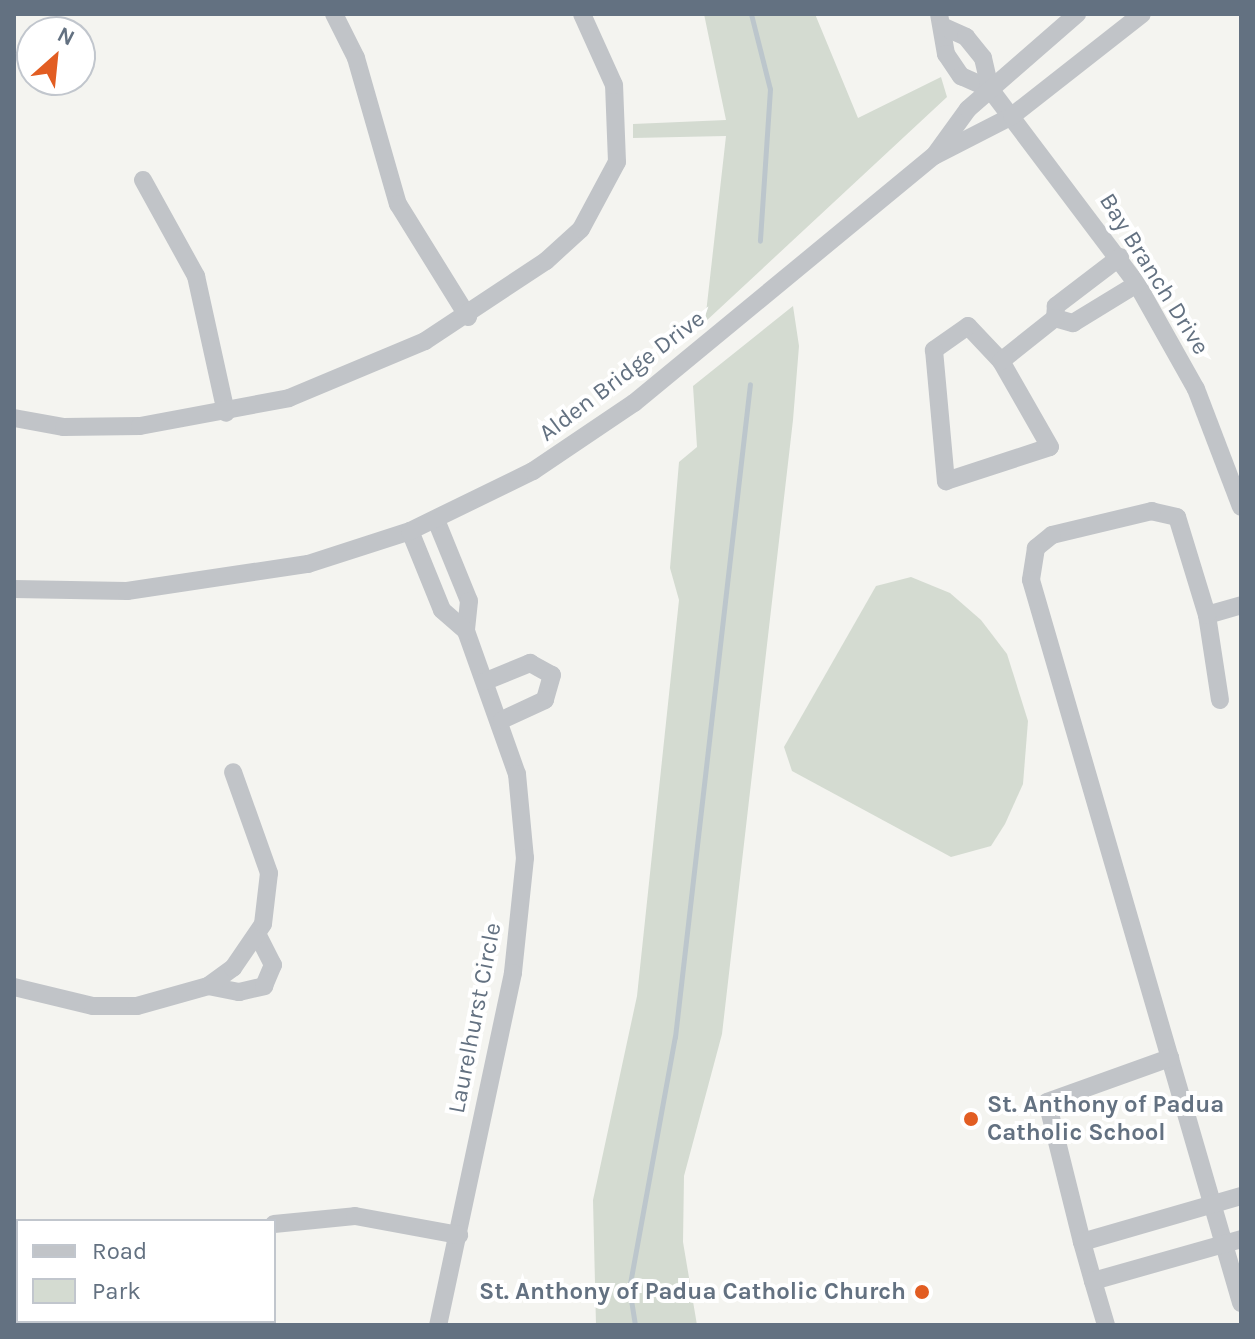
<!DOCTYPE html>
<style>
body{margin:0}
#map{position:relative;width:1255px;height:1339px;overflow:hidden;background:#f4f4f0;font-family:Karla,sans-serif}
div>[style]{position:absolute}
.green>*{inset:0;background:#d4dbd1}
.stream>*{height:5px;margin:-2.5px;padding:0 2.5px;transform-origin:2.5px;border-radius:2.5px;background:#bcc6cc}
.minor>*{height:18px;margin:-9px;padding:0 9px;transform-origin:9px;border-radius:9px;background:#c1c4c8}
.dots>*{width:22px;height:22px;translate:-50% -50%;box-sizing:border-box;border:4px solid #fff;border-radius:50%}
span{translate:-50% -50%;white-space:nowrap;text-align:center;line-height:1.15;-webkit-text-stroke:8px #fff;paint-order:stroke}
.street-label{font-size:24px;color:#637181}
.poi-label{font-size:24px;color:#637181;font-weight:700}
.left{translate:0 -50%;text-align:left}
.right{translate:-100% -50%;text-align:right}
.frame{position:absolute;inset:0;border:16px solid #637181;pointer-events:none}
.legend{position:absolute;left:16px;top:1219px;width:260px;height:104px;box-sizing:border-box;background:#fff;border:2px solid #c1c6cd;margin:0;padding:10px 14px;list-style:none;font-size:24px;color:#637181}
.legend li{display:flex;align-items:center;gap:16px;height:40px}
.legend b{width:40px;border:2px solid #c1c6cd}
.north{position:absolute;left:16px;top:16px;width:80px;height:80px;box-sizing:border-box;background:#fff;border:2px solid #c1c6cd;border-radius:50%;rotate:27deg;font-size:22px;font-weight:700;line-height:32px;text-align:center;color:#637181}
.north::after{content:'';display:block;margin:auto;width:28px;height:36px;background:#e25d22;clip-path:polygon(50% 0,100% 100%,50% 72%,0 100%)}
</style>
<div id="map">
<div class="green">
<div style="clip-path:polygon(704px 14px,815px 14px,858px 118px,941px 77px,947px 97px,705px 322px,726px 136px,633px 138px,633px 124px,726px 120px)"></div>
<div style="clip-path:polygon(793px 306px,799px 346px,793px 420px,722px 1034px,684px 1176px,683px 1242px,697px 1325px,596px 1325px,593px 1200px,637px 996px,679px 600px,670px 568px,679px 462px,697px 447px,693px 386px)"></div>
<div style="clip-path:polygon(911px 577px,950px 593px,981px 620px,1007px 654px,1028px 721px,1023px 784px,1005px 824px,991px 846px,951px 857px,792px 771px,784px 747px,876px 586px)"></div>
</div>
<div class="stream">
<div style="left:751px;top:14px;width:77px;rotate:75.8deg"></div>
<div style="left:770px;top:89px;width:152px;rotate:93.8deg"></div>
<div style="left:635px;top:1325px;width:36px;rotate:-99deg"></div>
<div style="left:629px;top:1289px;width:256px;rotate:-79.7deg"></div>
<div style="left:675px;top:1037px;width:657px;rotate:-83.45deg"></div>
</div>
<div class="minor">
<div style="left:334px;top:14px;width:49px;rotate:63.4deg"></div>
<div style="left:356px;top:58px;width:152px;rotate:74deg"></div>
<div style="left:398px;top:204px;width:133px;rotate:58.2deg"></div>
<div style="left:939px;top:14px;width:41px;rotate:80.1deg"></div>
<div style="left:946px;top:54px;width:27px;rotate:56deg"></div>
<div style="left:961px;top:76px;width:32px;rotate:24deg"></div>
<div style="left:990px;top:89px;width:244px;rotate:53deg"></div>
<div style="left:1137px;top:284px;width:120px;rotate:60.7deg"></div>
<div style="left:1196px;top:389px;width:126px;rotate:69.1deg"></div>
<div style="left:944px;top:27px;width:24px;rotate:24deg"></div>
<div style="left:966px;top:37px;width:27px;rotate:51deg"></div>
<div style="left:983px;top:58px;width:32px;rotate:77deg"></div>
<div style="left:936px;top:155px;width:85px;rotate:-27.2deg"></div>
<div style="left:1012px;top:116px;width:165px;rotate:-38.1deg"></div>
<div style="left:143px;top:180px;width:110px;rotate:61.1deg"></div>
<div style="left:196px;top:276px;width:140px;rotate:77.6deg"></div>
<div style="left:1120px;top:257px;width:81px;rotate:142.6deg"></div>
<div style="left:1056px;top:306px;width:12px;rotate:95deg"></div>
<div style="left:1055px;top:318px;width:19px;rotate:16deg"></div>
<div style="left:1073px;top:323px;width:75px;rotate:-31.4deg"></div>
<div style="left:1001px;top:361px;width:48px;rotate:-133.3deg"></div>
<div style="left:968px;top:326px;width:42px;rotate:144.8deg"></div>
<div style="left:934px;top:350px;width:132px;rotate:84.8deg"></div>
<div style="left:946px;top:481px;width:109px;rotate:-18.1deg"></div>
<div style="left:1050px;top:447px;width:99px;rotate:-119.7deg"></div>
<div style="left:1001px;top:361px;width:69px;rotate:-38.5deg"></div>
<div style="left:14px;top:418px;width:51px;rotate:10.2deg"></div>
<div style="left:64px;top:427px;width:76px;rotate:-0.8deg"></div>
<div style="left:140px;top:426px;width:152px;rotate:-10.6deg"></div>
<div style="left:289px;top:398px;width:147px;rotate:-22.7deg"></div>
<div style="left:425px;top:341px;width:145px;rotate:-33.5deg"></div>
<div style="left:546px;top:261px;width:47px;rotate:-42.4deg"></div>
<div style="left:581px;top:229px;width:76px;rotate:-61.8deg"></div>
<div style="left:617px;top:162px;width:77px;rotate:-92.2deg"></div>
<div style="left:614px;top:85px;width:78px;rotate:-114.3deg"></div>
<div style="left:436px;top:520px;width:87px;rotate:67.8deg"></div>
<div style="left:469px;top:601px;width:30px;rotate:96deg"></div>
<div style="left:466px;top:631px;width:152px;rotate:70.4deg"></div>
<div style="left:517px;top:774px;width:84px;rotate:84.6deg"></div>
<div style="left:525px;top:858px;width:116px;rotate:96deg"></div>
<div style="left:513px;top:973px;width:360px;rotate:102deg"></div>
<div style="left:410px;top:531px;width:85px;rotate:67.9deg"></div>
<div style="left:442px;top:610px;width:32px;rotate:41deg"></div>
<div style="left:14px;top:589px;width:113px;rotate:1deg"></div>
<div style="left:127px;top:591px;width:183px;rotate:-8.5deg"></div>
<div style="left:308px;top:564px;width:107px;rotate:-17.9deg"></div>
<div style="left:410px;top:531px;width:137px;rotate:-26deg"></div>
<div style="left:533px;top:471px;width:122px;rotate:-34deg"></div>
<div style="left:634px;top:403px;width:389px;rotate:-39.5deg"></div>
<div style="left:934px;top:156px;width:58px;rotate:-54.1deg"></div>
<div style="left:968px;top:109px;width:145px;rotate:-41.1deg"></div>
<div style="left:1207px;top:615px;width:35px;rotate:-16deg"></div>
<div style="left:486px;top:681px;width:48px;rotate:-22.2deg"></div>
<div style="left:530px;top:663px;width:25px;rotate:29deg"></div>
<div style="left:552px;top:675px;width:26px;rotate:106deg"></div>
<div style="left:545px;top:700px;width:47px;rotate:155.1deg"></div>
<div style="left:1220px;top:700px;width:86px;rotate:-98.7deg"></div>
<div style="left:1207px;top:615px;width:102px;rotate:-107deg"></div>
<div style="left:1177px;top:517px;width:26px;rotate:-167deg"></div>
<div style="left:1152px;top:511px;width:103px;rotate:166.5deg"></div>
<div style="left:1052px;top:535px;width:21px;rotate:141deg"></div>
<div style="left:1036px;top:548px;width:32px;rotate:99deg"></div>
<div style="left:1031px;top:580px;width:753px;rotate:73.8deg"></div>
<div style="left:208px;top:986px;width:32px;rotate:11deg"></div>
<div style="left:239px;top:992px;width:26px;rotate:-13deg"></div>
<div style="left:264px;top:986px;width:23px;rotate:-67deg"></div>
<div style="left:273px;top:965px;width:33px;rotate:-117deg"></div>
<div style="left:14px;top:987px;width:81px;rotate:13.5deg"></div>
<div style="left:93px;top:1006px;width:44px"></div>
<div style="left:137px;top:1006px;width:74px;rotate:-15.7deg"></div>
<div style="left:208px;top:986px;width:31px;rotate:-36deg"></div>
<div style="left:233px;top:968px;width:53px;rotate:-55.7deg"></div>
<div style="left:263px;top:924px;width:51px;rotate:-83.3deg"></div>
<div style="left:269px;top:873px;width:107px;rotate:-109.6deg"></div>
<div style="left:274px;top:1224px;width:81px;rotate:-5.6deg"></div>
<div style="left:355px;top:1216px;width:106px;rotate:10.4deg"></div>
<div style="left:1082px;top:1242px;width:144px;rotate:-104deg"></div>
<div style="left:1047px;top:1102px;width:131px;rotate:-19.7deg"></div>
<div style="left:1093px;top:1281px;width:41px;rotate:-105.8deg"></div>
<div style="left:1082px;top:1242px;width:166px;rotate:-16.1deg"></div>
<div style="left:19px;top:1325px;width:7px;rotate:-34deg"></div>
<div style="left:1106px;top:1325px;width:46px;rotate:-106.5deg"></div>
<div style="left:1093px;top:1281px;width:154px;rotate:-15.8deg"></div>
</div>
<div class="dots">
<div style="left:971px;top:1119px;background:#e25d22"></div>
<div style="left:922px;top:1292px;background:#e25d22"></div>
</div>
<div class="street-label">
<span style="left:1154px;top:274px;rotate:58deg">Bay Branch Drive</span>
<span style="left:622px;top:376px;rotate:-37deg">Alden Bridge Drive</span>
<span style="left:475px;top:1018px;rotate:-79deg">Laurelhurst Circle</span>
</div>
<div class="poi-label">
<span class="left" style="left:987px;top:1119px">St. Anthony of Padua<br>Catholic School</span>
<span class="right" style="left:906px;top:1292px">St. Anthony of Padua Catholic Church</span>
</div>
<div class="frame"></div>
<ul class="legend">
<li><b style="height:10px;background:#c1c4c8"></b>Road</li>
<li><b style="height:22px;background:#d4dbd1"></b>Park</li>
</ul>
<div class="north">N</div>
</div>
